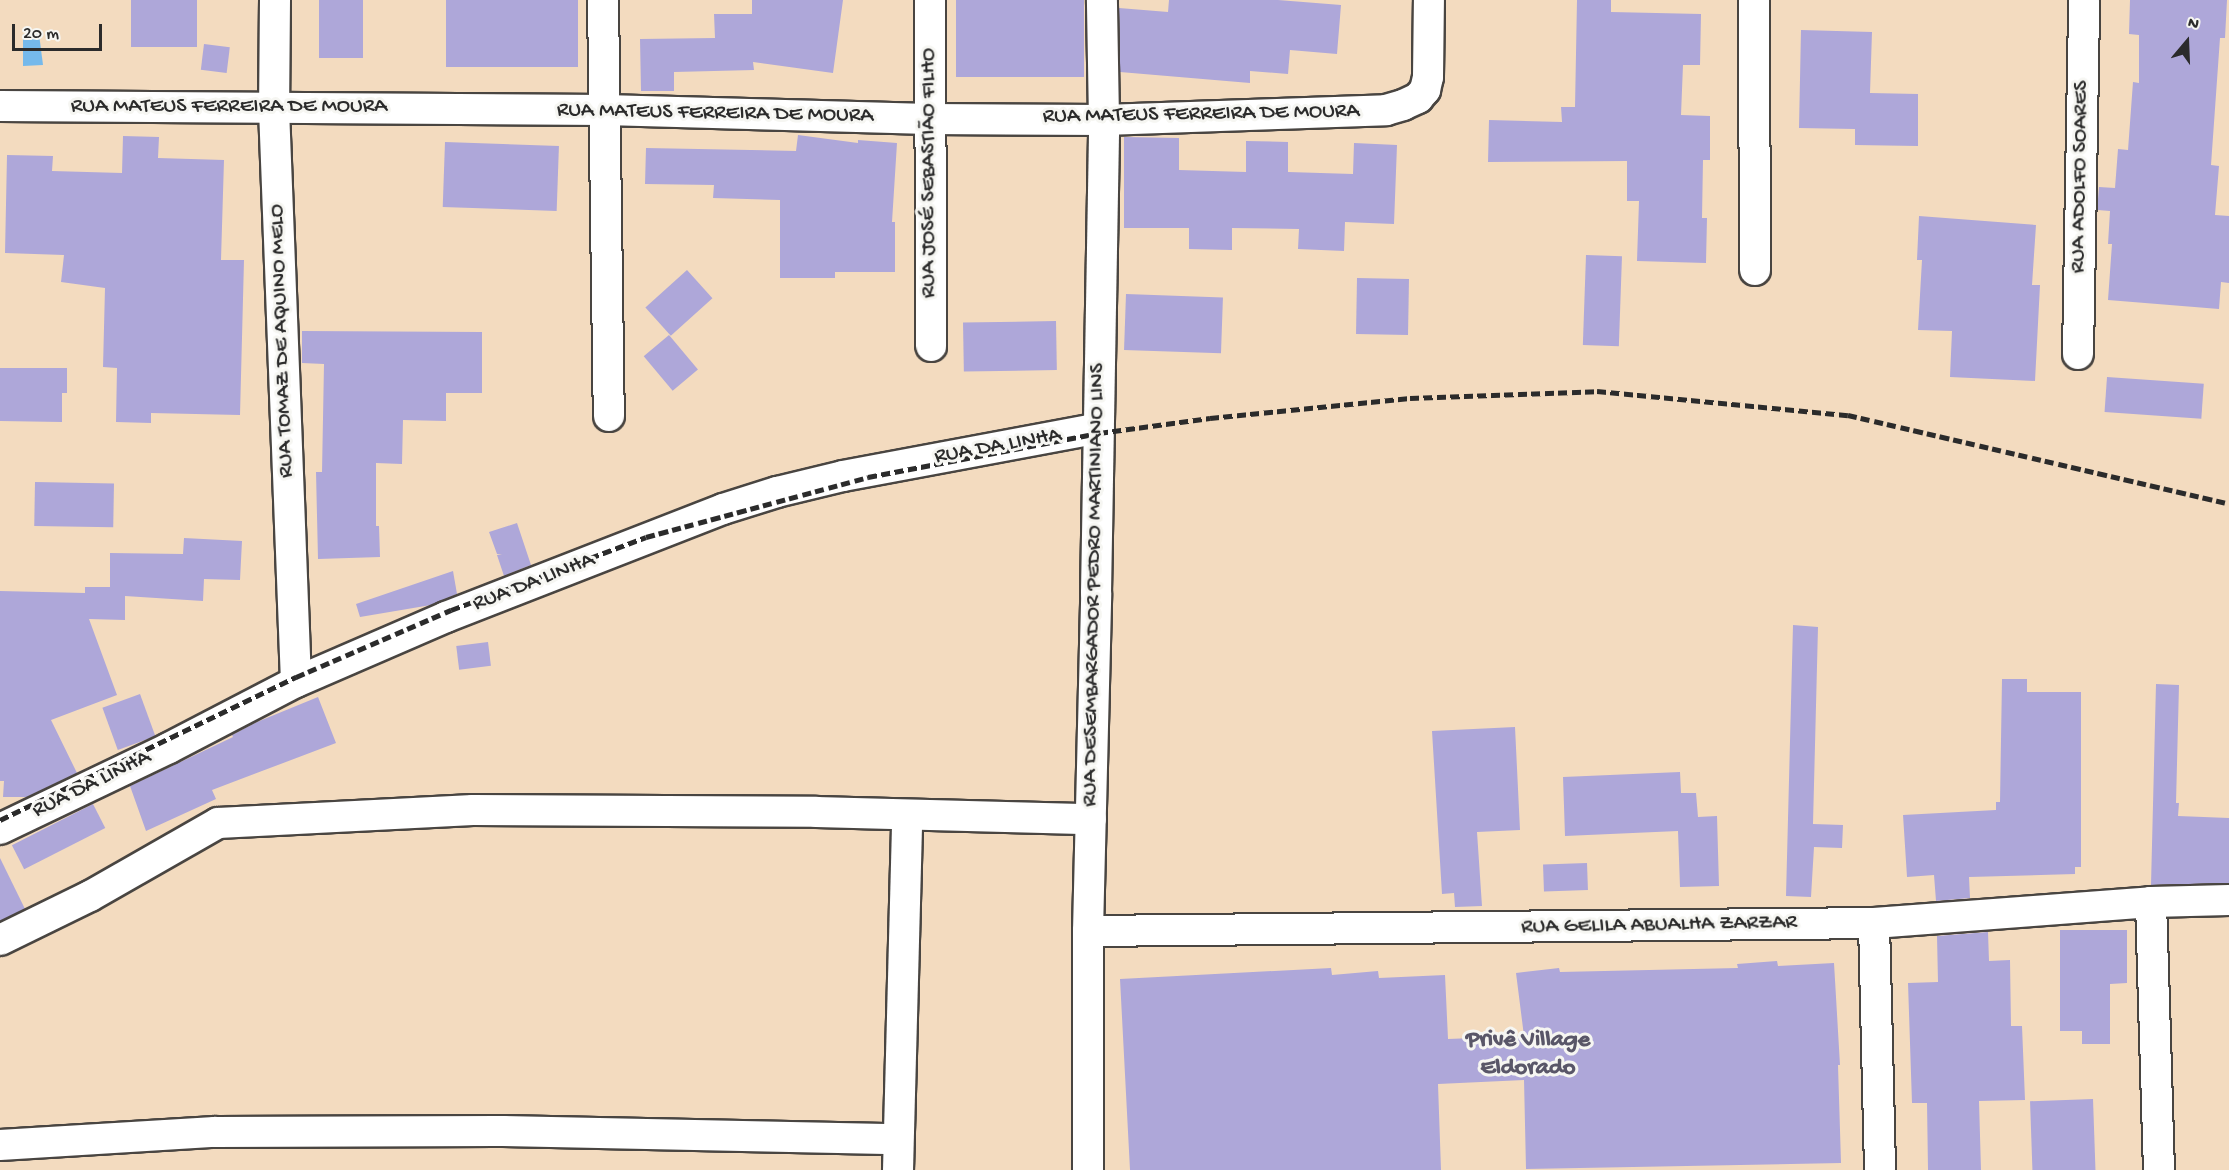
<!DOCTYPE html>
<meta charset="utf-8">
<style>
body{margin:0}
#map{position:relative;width:2229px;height:1170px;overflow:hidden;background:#f3dbbf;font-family:"Gochi Hand",sans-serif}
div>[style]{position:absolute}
.water>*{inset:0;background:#75b9eb}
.building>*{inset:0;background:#aea7d9;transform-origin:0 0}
.roads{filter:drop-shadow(2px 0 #494541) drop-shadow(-2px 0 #494541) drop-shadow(0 2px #494541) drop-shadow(0 -2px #494541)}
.minor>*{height:30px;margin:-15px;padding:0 15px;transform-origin:15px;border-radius:15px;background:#fff}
.rail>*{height:4.5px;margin-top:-2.25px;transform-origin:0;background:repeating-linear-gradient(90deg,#2b2b2b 0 9px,transparent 0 13.5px)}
span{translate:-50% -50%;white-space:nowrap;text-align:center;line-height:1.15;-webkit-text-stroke:6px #f6f6f2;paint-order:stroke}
.street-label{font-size:22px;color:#2b2b2b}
.neighbourhood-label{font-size:24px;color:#595668;font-weight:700}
.north{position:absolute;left:2157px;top:12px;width:60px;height:60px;-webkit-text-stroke:4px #f6f6f2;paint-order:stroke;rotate:19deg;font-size:16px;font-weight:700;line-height:24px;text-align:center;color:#2b2b2b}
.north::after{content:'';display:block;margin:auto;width:21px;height:27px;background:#2b2b2b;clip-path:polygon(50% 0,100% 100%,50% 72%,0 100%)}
.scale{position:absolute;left:12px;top:24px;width:90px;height:27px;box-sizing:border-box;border:3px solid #2b2b2b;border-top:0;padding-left:8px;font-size:18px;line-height:21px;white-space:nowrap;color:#2b2b2b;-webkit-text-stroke:4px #f6f6f2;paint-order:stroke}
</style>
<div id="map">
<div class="water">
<div style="clip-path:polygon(23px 34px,39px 34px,43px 65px,23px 66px)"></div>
</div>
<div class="building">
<div style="left:131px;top:0;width:66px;height:47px"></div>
<div style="left:319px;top:0;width:44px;height:58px"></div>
<div style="left:446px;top:0;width:132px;height:67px"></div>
<div style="clip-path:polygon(752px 0,843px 0,833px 73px,753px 62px,754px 70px,674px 72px,674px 91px,641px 91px,640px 39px,715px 38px,714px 14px,752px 14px)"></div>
<div style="left:956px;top:0;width:128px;height:77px"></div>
<div style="clip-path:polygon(1169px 0,1278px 0,1341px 5px,1337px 54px,1290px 50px,1288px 74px,1250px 71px,1250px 83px,1120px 72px,1119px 8px,1168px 12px)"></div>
<div style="clip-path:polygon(1577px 0,1611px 0,1611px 12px,1701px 14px,1700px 65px,1683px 65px,1681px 115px,1710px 116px,1710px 160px,1703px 160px,1702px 218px,1707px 218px,1706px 263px,1637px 261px,1639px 201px,1627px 201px,1627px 161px,1488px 162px,1489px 120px,1562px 122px,1561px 107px,1575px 107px)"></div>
<div style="clip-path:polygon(2130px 0,2227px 0,2225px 38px,2220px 38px,2211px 165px,2219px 166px,2215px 215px,2229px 216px,2229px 283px,2221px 282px,2219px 309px,2108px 300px,2112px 244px,2108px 244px,2110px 211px,2098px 210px,2098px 199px,2099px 187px,2115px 188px,2118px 149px,2128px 150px,2133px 82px,2139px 83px,2139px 35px,2129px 34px)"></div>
<div style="clip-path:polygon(1801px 30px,1872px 32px,1870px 93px,1918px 94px,1918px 146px,1855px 145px,1855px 129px,1799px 128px)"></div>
<div style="left:204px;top:44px;width:26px;height:26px;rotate:7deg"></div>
<div style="clip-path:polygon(798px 135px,858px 143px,858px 140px,897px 143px,892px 222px,895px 222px,895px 272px,835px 272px,835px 278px,780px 278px,780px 200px,713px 198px,714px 185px,645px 184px,646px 148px,796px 151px)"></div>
<div style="clip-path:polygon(123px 136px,159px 137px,158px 158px,224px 160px,221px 260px,244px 260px,240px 415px,151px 413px,151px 423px,116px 422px,117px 368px,103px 367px,105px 288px,61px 282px,64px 255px,5px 253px,7px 155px,53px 156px,52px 171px,122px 173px)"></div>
<div style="clip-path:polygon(1124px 137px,1179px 138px,1179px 170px,1246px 172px,1246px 141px,1288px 142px,1288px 172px,1353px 174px,1354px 143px,1397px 145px,1394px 224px,1345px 222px,1344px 251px,1298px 249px,1299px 229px,1232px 228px,1232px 250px,1189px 249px,1189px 228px,1124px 228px)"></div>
<div style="left:445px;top:142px;width:114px;height:65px;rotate:2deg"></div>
<div style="clip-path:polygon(1919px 216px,2036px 225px,2032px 285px,2040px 285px,2035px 381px,1950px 377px,1952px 331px,1918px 330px,1922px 260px,1917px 260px)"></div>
<div style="left:1586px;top:255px;width:36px;height:90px;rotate:2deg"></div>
<div style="left:687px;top:270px;width:38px;height:56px;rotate:48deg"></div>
<div style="left:1357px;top:278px;width:52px;height:56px;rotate:1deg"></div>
<div style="left:1126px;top:294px;width:97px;height:56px;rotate:2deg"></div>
<div style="left:1056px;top:321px;width:49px;height:93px;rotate:89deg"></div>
<div style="clip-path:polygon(302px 331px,482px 332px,482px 393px,446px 393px,446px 421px,403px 420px,402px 464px,376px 463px,376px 526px,379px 526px,380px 557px,318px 559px,316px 472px,322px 472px,324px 364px,302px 363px)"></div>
<div style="left:669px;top:335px;width:45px;height:33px;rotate:50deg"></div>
<div style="clip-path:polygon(0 368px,67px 368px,67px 393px,62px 393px,62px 422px,0 421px)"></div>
<div style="left:2107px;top:377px;width:97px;height:35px;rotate:4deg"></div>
<div style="left:35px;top:482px;width:79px;height:44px;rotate:1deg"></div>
<div style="clip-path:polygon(517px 523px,531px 565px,504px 576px,497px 555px,502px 554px,497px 554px,489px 532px)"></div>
<div style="clip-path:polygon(184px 538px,242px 541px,240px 580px,204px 579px,203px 601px,125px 596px,125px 620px,89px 619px,117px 695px,51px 720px,77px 773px,27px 797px,3px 797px,4px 781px,0 781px,0 591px,85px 593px,85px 587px,110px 587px,110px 553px,183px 554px)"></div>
<div style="clip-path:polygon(453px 571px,457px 594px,431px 605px,360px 617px,356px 604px)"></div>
<div style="clip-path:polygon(1793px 625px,1818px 627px,1813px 824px,1843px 825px,1842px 848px,1814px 847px,1811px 897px,1786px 896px)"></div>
<div style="left:488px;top:642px;width:24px;height:32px;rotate:83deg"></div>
<div style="clip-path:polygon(2002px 679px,2027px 679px,2027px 692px,2081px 692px,2081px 867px,2075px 867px,2075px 874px,1969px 877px,1970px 898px,1936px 901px,1934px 875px,1907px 877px,1903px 815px,1996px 810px,1996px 802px,2000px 802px)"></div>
<div style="clip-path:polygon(2156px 684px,2179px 685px,2176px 803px,2179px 803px,2178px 816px,2229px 818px,2229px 883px,2151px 885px)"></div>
<div style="left:140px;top:694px;width:45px;height:40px;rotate:70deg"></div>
<div style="clip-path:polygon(318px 697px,336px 743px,212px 790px,216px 799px,146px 831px,130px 786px,233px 737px,232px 735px,257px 722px)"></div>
<div style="clip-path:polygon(1515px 727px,1520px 830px,1477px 832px,1482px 906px,1455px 907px,1454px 893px,1442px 894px,1432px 731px)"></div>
<div style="clip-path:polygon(1680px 772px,1681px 793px,1696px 793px,1698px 817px,1717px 816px,1719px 886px,1680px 887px,1678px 831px,1565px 836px,1563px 777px)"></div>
<div style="left:93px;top:804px;width:27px;height:91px;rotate:63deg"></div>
<div style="clip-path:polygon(0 858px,25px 909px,0 921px)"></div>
<div style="left:1587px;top:863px;width:27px;height:44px;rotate:88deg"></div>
<div style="clip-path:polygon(2060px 930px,2127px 930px,2127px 983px,2110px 984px,2110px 1044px,2082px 1044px,2082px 1031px,2060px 1031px)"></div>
<div style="clip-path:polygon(1988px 932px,1989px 961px,2010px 960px,2011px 1026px,2022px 1026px,2025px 1100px,1979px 1101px,1981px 1170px,1928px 1170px,1927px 1103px,1912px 1103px,1908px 983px,1938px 982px,1937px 936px)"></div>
<div style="clip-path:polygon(1777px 961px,1778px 966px,1834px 963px,1840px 1065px,1838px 1065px,1841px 1163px,1526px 1169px,1524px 1080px,1438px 1084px,1441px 1170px,1130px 1170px,1120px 979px,1331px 968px,1332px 975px,1378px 971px,1379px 978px,1445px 975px,1448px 1039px,1524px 1036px,1516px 973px,1559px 968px,1560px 972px,1738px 968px,1737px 964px)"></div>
<div style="left:2093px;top:1099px;width:71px;height:63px;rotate:88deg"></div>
</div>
<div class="roads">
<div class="minor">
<div style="left:275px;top:0;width:109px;rotate:90.5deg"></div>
<div style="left:274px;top:109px;width:573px;rotate:87.8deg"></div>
<div style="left:603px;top:0;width:416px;rotate:89.2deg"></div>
<div style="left:930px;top:0;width:346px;rotate:89.8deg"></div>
<div style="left:1754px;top:0;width:270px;rotate:89.8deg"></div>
<div style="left:0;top:106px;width:605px;rotate:0.38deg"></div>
<div style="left:605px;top:110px;width:324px;rotate:1.6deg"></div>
<div style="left:929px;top:119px;width:175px;rotate:0.3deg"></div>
<div style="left:1104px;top:120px;width:282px;rotate:-2deg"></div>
<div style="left:1386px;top:110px;width:18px;rotate:-16deg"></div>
<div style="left:1403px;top:105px;width:17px;rotate:-25deg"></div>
<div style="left:1418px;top:98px;width:11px;rotate:-49deg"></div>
<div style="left:1425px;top:90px;width:13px;rotate:-77deg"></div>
<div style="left:1428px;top:77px;width:77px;rotate:-89.3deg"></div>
<div style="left:2078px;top:354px;width:354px;rotate:-89deg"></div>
<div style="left:0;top:829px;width:187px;rotate:-25.6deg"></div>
<div style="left:169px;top:748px;width:143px;rotate:-27.5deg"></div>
<div style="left:296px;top:682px;width:163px;rotate:-23.4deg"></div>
<div style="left:446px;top:617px;width:297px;rotate:-21.3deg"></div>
<div style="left:723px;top:509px;width:57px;rotate:-17.5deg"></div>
<div style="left:777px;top:492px;width:68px;rotate:-13.6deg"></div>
<div style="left:843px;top:476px;width:260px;rotate:-10.6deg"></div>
<div style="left:2151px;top:902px;width:268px;rotate:88.3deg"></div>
<div style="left:1874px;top:923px;width:247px;rotate:88.6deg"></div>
<div style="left:1088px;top:931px;width:786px;rotate:-0.58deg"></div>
<div style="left:1874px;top:923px;width:278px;rotate:-4.3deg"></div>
<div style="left:2151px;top:902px;width:78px;rotate:-1.5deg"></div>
<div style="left:0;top:940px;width:100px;rotate:-26.1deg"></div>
<div style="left:90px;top:896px;width:147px;rotate:-29.7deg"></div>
<div style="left:218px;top:823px;width:255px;rotate:-2.9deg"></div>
<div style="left:473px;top:810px;width:343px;rotate:0.3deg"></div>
<div style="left:816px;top:812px;width:275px;rotate:1.5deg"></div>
<div style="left:0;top:1145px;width:215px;rotate:-3.5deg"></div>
<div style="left:215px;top:1132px;width:288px;rotate:-0.2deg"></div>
<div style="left:503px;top:1131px;width:395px;rotate:1.2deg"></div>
<div style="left:898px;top:1170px;width:355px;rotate:-88.5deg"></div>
<div style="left:1088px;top:1170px;width:239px;rotate:-90deg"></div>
<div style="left:1088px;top:931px;width:338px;rotate:-88.6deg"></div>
<div style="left:1096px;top:593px;width:473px;rotate:-89deg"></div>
<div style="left:1104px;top:120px;width:120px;rotate:-91deg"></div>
</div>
</div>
<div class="rail">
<div style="left:0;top:820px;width:329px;rotate:-25.8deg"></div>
<div style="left:296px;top:677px;width:169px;rotate:-23.4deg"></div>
<div style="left:451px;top:610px;width:208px;rotate:-20.5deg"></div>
<div style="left:646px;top:537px;width:230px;rotate:-15.1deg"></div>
<div style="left:868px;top:477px;width:235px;rotate:-10.8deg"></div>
<div style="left:1099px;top:433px;width:112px;rotate:-7.7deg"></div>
<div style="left:1210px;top:418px;width:201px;rotate:-5.7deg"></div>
<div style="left:1410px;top:398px;width:187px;rotate:-2.1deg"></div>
<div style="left:1597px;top:391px;width:252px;rotate:5.5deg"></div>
<div style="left:1848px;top:415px;width:391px;rotate:13.1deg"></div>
</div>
<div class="street-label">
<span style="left:229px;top:108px">RUA MATEUS FERREIRA DE MOURA</span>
<span style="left:715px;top:114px;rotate:1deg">RUA MATEUS FERREIRA DE MOURA</span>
<span style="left:1201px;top:115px;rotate:-1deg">RUA MATEUS FERREIRA DE MOURA</span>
<span style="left:930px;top:173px;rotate:-90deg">RUA JOSÉ SEBASTIÃO FILHO</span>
<span style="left:2081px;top:177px;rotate:-89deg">RUA ADOLFO SOARES</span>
<span style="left:283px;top:341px;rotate:-92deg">RUA TOMAZ DE AQUINO MELO</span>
<span style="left:998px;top:447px;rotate:-10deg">RUA DA LINHA</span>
<span style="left:534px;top:583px;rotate:-21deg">RUA DA LINHA</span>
<span style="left:1095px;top:585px;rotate:-89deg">RUA DESEMBARGADOR PEDRO MARTINIANO LINS</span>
<span style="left:92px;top:785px;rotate:-26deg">RUA DA LINHA</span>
<span style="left:1659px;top:926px;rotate:-1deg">RUA GELILA ABUALHA ZARZAR</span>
</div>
<div class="neighbourhood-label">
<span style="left:1528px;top:1055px">Privê Village<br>Eldorado</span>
</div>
<div class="north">N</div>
<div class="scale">20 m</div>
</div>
